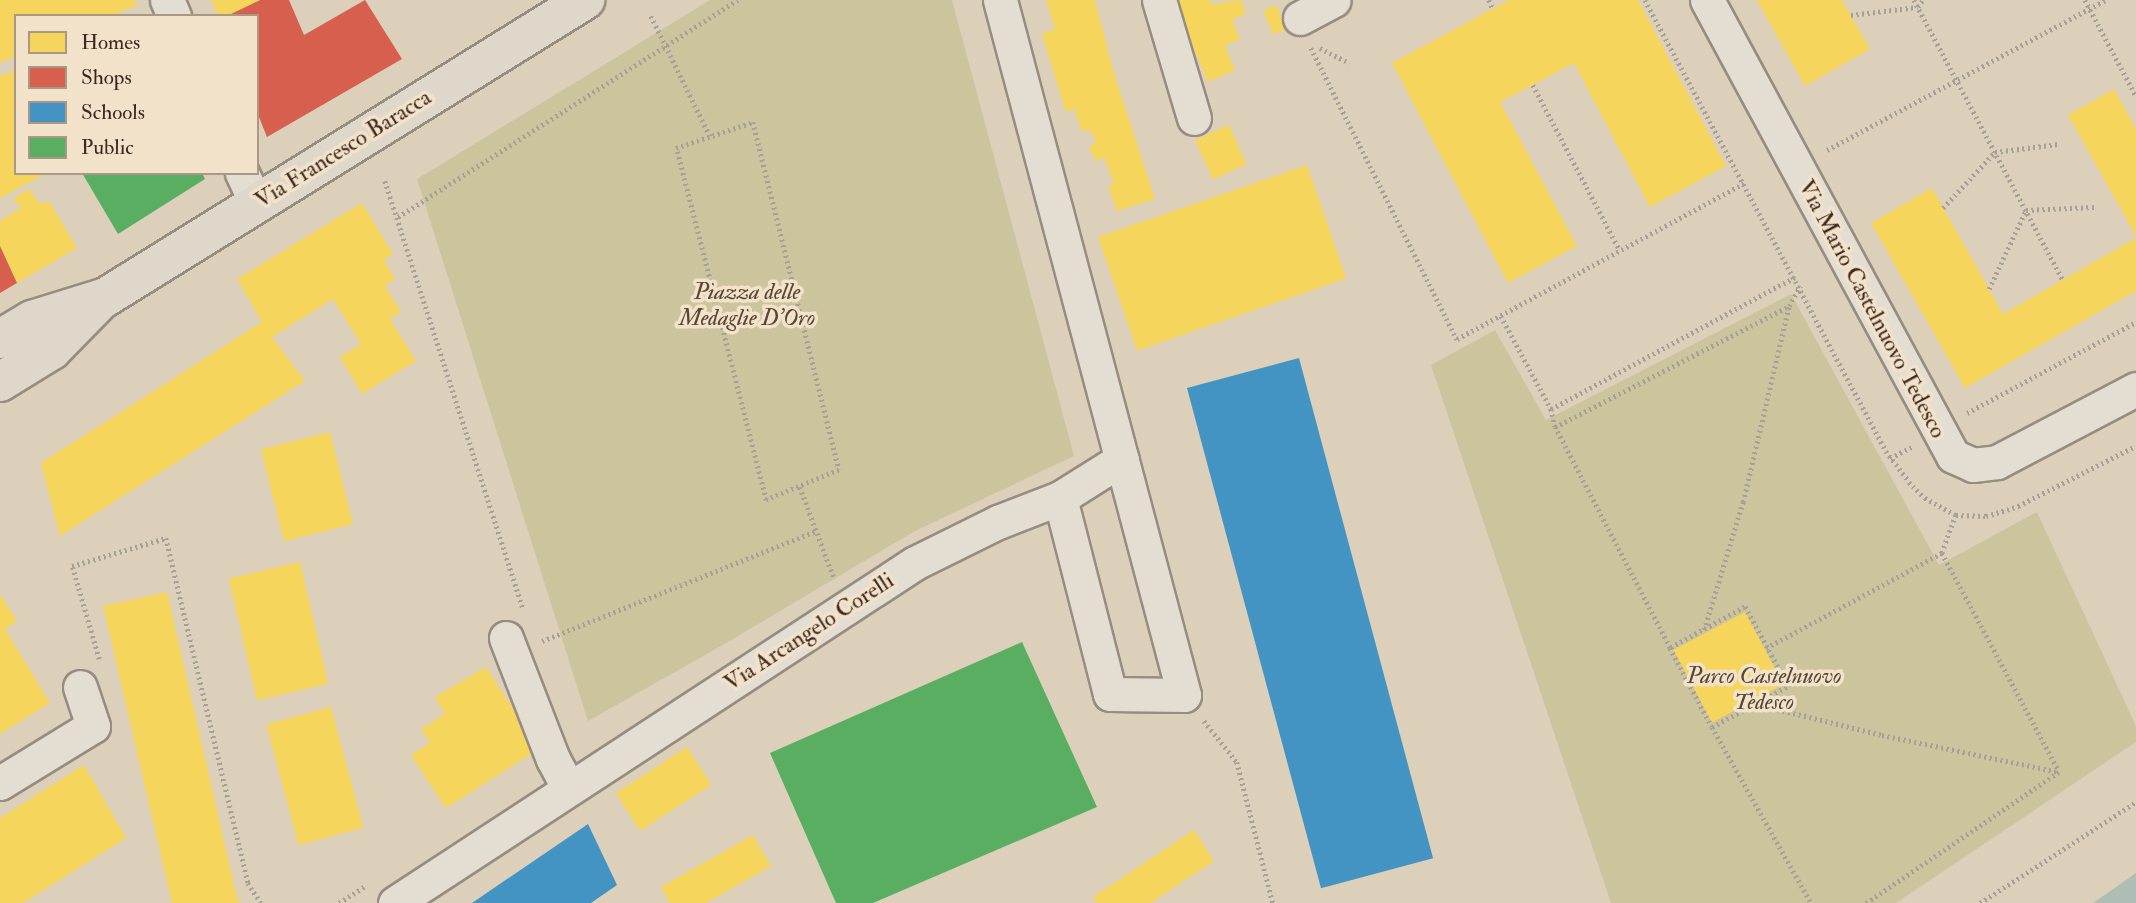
<!DOCTYPE html>
<style>
body{margin:0}
#map{position:relative;width:2136px;height:903px;overflow:hidden;background:#ddd0ba;font-family:"IM FELL Double Pica",serif}
div>[style]{position:absolute}
.green>*{inset:0;background:#ccc49c}
.water>*{inset:0;background:#afbeb5}
.homes>*{inset:0;background:#f6d55c;transform-origin:0 0}
.shops>*{inset:0;background:#d6604d}
.schools>*{inset:0;background:#4393c3;transform-origin:0 0}
.public>*{inset:0;background:#5aae61}
.path>*{height:4.5px;margin-top:-2.25px;transform-origin:0;background:repeating-linear-gradient(90deg,#a7a098 0 2px,transparent 0 5.5px)}
.roads{filter:drop-shadow(2px 0 #968c80) drop-shadow(-2px 0 #968c80) drop-shadow(0 2px #968c80) drop-shadow(0 -2px #968c80)}
.minor>*{height:33px;margin:-16.5px;padding:0 16.5px;transform-origin:16.5px;border-radius:16.5px;background:#e4ddd2}
.primary>*{height:38px;margin:-19px;padding:0 19px;transform-origin:19px;border-radius:19px;background:#dfd7ca}
span{translate:-50% -50%;white-space:nowrap;text-align:center;line-height:1.15;-webkit-text-stroke:7px #f2e2c9;paint-order:stroke}
.street-label{font-size:23px;color:#3d2821}
.park-label{font-size:23px;color:#574535;font-style:italic}
.legend{position:absolute;left:14px;top:14px;width:245px;height:161px;box-sizing:border-box;background:#f2e2c9;border:2px solid #aa9886;margin:0;padding:9px 12px;list-style:none;font-size:21px;color:#3d2821}
.legend li{display:flex;align-items:center;gap:14px;height:35px}
.legend b{width:35px;border:2px solid #aa9886}
</style>
<div id="map">
<div class="green">
<div style="clip-path:polygon(710px 0,952px 0,1074px 456px,915px 531px,721px 646px,588px 721px,417px 179px)"></div>
<div style="clip-path:polygon(1791px 294px,1939px 565px,2037px 512px,2136px 726px,2136px 742px,1896px 903px,1611px 903px,1431px 365px,1495px 330px,1546px 420px)"></div>
</div>
<div class="water">
<div style="clip-path:polygon(2136px 873px,2136px 903px,2093px 903px)"></div>
</div>
<div class="homes">
<div style="clip-path:polygon(0 0,135px 0,137px 5px,111px 16px,16px 16px,16px 56px,0 63px)"></div>
<div style="clip-path:polygon(211px 0,260px 0,227px 16px,218px 16px)"></div>
<div style="clip-path:polygon(1046px 0,1095px 0,1113px 70px,1155px 199px,1117px 211px,1108px 186px,1114px 184px,1104px 157px,1097px 162px,1089px 148px,1096px 142px,1089px 129px,1082px 132px,1074px 108px,1066px 113px,1042px 34px,1055px 29px)"></div>
<div style="clip-path:polygon(1173px 0,1209px 0,1211px 4px,1241px 0,1246px 13px,1232px 20px,1240px 39px,1225px 46px,1235px 70px,1208px 82px)"></div>
<div style="clip-path:polygon(1509px 0,1638px 0,1726px 166px,1650px 207px,1574px 63px,1533px 85px,1500px 102px,1577px 246px,1508px 283px,1392px 63px)"></div>
<div style="clip-path:polygon(1757px 0,1842px 0,1870px 49px,1805px 86px)"></div>
<div style="left:1276px;top:5px;width:26px;height:14px;rotate:67deg"></div>
<div style="clip-path:polygon(16px 70px,16px 173px,47px 173px,0 198px,0 76px)"></div>
<div style="clip-path:polygon(2114px 89px,2136px 129px,2136px 236px,2068px 115px)"></div>
<div style="left:1229px;top:125px;width:43px;height:37px;rotate:66deg"></div>
<div style="left:1307px;top:165px;width:120px;height:221px;rotate:71deg"></div>
<div style="clip-path:polygon(1932px 188px,2003px 314px,2136px 238px,2136px 291px,1965px 388px,1871px 223px)"></div>
<div style="clip-path:polygon(29px 189px,40px 204px,49px 201px,77px 248px,17px 283px,0 246px,0 221px,21px 208px,14px 198px)"></div>
<div style="clip-path:polygon(362px 203px,393px 254px,384px 260px,395px 279px,385px 286px,401px 312px,390px 319px,416px 361px,362px 394px,340px 357px,361px 344px,333px 299px,272px 337px,305px 381px,60px 536px,41px 463px,262px 322px,237px 279px)"></div>
<div style="left:330px;top:432px;width:95px;height:71px;rotate:76deg"></div>
<div style="left:300px;top:562px;width:125px;height:73px;rotate:77deg"></div>
<div style="clip-path:polygon(167px 592px,237px 898px,241px 903px,172px 903px,103px 606px)"></div>
<div style="clip-path:polygon(0 594px,17px 621px,5px 629px,50px 703px,0 734px)"></div>
<div style="left:1745px;top:612px;width:82px;height:81px;rotate:62deg"></div>
<div style="clip-path:polygon(486px 667px,539px 749px,446px 808px,411px 755px,430px 743px,421px 729px,445px 714px,435px 697px)"></div>
<div style="left:331px;top:707px;width:125px;height:67px;rotate:75deg"></div>
<div style="left:687px;top:747px;width:45px;height:85px;rotate:57deg"></div>
<div style="clip-path:polygon(84px 765px,126px 838px,23px 903px,0 903px,0 818px)"></div>
<div style="clip-path:polygon(1194px 830px,1214px 861px,1151px 903px,1097px 903px,1093px 897px)"></div>
<div style="clip-path:polygon(753px 835px,771px 866px,706px 903px,670px 903px,661px 887px)"></div>
</div>
<div class="shops">
<div style="clip-path:polygon(260px 0,289px 0,304px 35px,365px 0,402px 59px,267px 137px,257px 112px,257px 16px,227px 16px)"></div>
<div style="clip-path:polygon(0 246px,17px 283px,0 293px)"></div>
</div>
<div class="schools">
<div style="left:1299px;top:358px;width:518px;height:116px;rotate:75deg"></div>
<div style="clip-path:polygon(588px 824px,617px 885px,591px 903px,472px 903px)"></div>
</div>
<div class="public">
<div style="clip-path:polygon(82px 173px,202px 173px,205px 179px,118px 234px)"></div>
<div style="clip-path:polygon(1022px 642px,1097px 807px,873px 903px,836px 903px,770px 753px)"></div>
</div>
<div class="path">
<div style="left:1489px;top:0;width:10px;rotate:66deg"></div>
<div style="left:1645px;top:0;width:511px;rotate:61.88deg"></div>
<div style="left:1886px;top:451px;width:39px;rotate:53deg"></div>
<div style="left:1909px;top:482px;width:23px;rotate:45deg"></div>
<div style="left:1925px;top:498px;width:35px;rotate:29deg"></div>
<div style="left:1956px;top:515px;width:30px;rotate:2deg"></div>
<div style="left:1986px;top:516px;width:34px;rotate:-17deg"></div>
<div style="left:2018px;top:506px;width:132px;rotate:-27deg"></div>
<div style="left:1914px;top:0;width:317px;rotate:62deg"></div>
<div style="left:2085px;top:0;width:109px;rotate:62deg"></div>
<div style="left:1851px;top:15px;width:67px;rotate:-6.8deg"></div>
<div style="left:1918px;top:7px;width:9px;rotate:-54deg"></div>
<div style="left:651px;top:16px;width:134px;rotate:63.8deg"></div>
<div style="left:1311px;top:48px;width:326px;rotate:63.4deg"></div>
<div style="left:1457px;top:339px;width:327px;rotate:-28.5deg"></div>
<div style="left:1320px;top:48px;width:33px;rotate:27deg"></div>
<div style="left:1533px;top:85px;width:187px;rotate:62.3deg"></div>
<div style="left:753px;top:122px;width:358px;rotate:76.1deg"></div>
<div style="left:839px;top:470px;width:79px;rotate:157.7deg"></div>
<div style="left:766px;top:500px;width:363px;rotate:-104.3deg"></div>
<div style="left:676px;top:148px;width:81px;rotate:-18.7deg"></div>
<div style="left:1827px;top:150px;width:317px;rotate:-28.3deg"></div>
<div style="left:385px;top:181px;width:448px;rotate:72.1deg"></div>
<div style="left:1943px;top:208px;width:76px;rotate:-47.1deg"></div>
<div style="left:1995px;top:152px;width:64px;rotate:-7.1deg"></div>
<div style="left:398px;top:217px;width:403px;rotate:-32.6deg"></div>
<div style="left:1989px;top:289px;width:87px;rotate:-64.9deg"></div>
<div style="left:2026px;top:210px;width:68px;rotate:-2.5deg"></div>
<div style="left:1501px;top:316px;width:106px;rotate:61.7deg"></div>
<div style="left:1551px;top:409px;width:277px;rotate:-28.4deg"></div>
<div style="left:1551px;top:409px;width:18px;rotate:77deg"></div>
<div style="left:1967px;top:413px;width:192px;rotate:-28.3deg"></div>
<div style="left:1890px;top:458px;width:25px;rotate:-27deg"></div>
<div style="left:800px;top:487px;width:97px;rotate:69.5deg"></div>
<div style="left:1956px;top:515px;width:40px;rotate:110.2deg"></div>
<div style="left:1942px;top:553px;width:247px;rotate:61.8deg"></div>
<div style="left:1704px;top:630px;width:134px;rotate:-73.1deg"></div>
<div style="left:1743px;top:502px;width:201px;rotate:-76.8deg"></div>
<div style="left:1789px;top:306px;width:23px;rotate:-61deg"></div>
<div style="left:542px;top:641px;width:295px;rotate:-21.9deg"></div>
<div style="left:1670px;top:648px;width:249px;rotate:-117.5deg"></div>
<div style="left:1555px;top:427px;width:263px;rotate:-27.3deg"></div>
<div style="left:1766px;top:648px;width:200px;rotate:-28.4deg"></div>
<div style="left:99px;top:659px;width:97px;rotate:-106.2deg"></div>
<div style="left:72px;top:566px;width:98px;rotate:-16.6deg"></div>
<div style="left:166px;top:538px;width:355px;rotate:76.6deg"></div>
<div style="left:248px;top:883px;width:24px;rotate:57deg"></div>
<div style="left:1756px;top:704px;width:130px;rotate:13.8deg"></div>
<div style="left:1882px;top:735px;width:181px;rotate:11.8deg"></div>
<div style="left:1204px;top:721px;width:53px;rotate:51.2deg"></div>
<div style="left:1237px;top:762px;width:146px;rotate:75.7deg"></div>
<div style="left:1712px;top:727px;width:86px;rotate:-28.3deg"></div>
<div style="left:1788px;top:686px;width:90px;rotate:-118.6deg"></div>
<div style="left:1745px;top:607px;width:85px;rotate:151.3deg"></div>
<div style="left:1670px;top:648px;width:89px;rotate:62deg"></div>
<div style="left:1712px;top:727px;width:202px;rotate:60.6deg"></div>
<div style="left:339px;top:903px;width:31px;rotate:-33deg"></div>
<div style="left:1866px;top:903px;width:233px;rotate:-34.2deg"></div>
<div style="left:1980px;top:903px;width:186px;rotate:-32.9deg"></div>
</div>
<div class="roads">
<div class="minor">
<div style="left:167px;top:0;width:17px;rotate:66deg"></div>
<div style="left:1000px;top:0;width:719px;rotate:75.17deg"></div>
<div style="left:1184px;top:695px;width:74px;rotate:-179.2deg"></div>
<div style="left:1110px;top:694px;width:202px;rotate:-104.3deg"></div>
<div style="left:1159px;top:0;width:123px;rotate:73.5deg"></div>
<div style="left:1707px;top:0;width:518px;rotate:61.65deg"></div>
<div style="left:1953px;top:456px;width:22px;rotate:24deg"></div>
<div style="left:1973px;top:465px;width:24px;rotate:-7deg"></div>
<div style="left:1997px;top:462px;width:157px;rotate:-27.7deg"></div>
<div style="left:1300px;top:18px;width:38px;rotate:-28deg"></div>
<div style="left:242px;top:173px;width:33px;rotate:65deg"></div>
<div style="left:506px;top:638px;width:130px;rotate:68.8deg"></div>
<div style="left:553px;top:759px;width:32px;rotate:62deg"></div>
<div style="left:0;top:783px;width:109px;rotate:-31.5deg"></div>
<div style="left:93px;top:726px;width:41px;rotate:-108.4deg"></div>
<div style="left:395px;top:903px;width:621px;rotate:-33.18deg"></div>
<div style="left:915px;top:563px;width:93px;rotate:-26.3deg"></div>
<div style="left:998px;top:522px;width:66px;rotate:-21.2deg"></div>
<div style="left:1060px;top:498px;width:73px;rotate:-32.2deg"></div>
</div>
<div class="primary">
<div style="left:0;top:339px;width:37px;rotate:-31deg"></div>
<div style="left:32px;top:320px;width:77px;rotate:-17.3deg"></div>
<div style="left:106px;top:297px;width:564px;rotate:-31.8deg"></div>
<div style="left:0;top:382px;width:61px;rotate:-31.6deg"></div>
<div style="left:52px;top:350px;width:66px;rotate:-45.6deg"></div>
</div>
</div>
<div class="street-label">
<span style="left:343px;top:149px;rotate:-32deg">Via Francesco Baracca</span>
<span style="left:1872px;top:309px;rotate:62deg">Via Mario Castelnuovo Tedesco</span>
<span style="left:809px;top:632px;rotate:-33deg">Via Arcangelo Corelli</span>
</div>
<div class="park-label">
<span style="left:747px;top:305px">Piazza delle<br>Medaglie D'Oro</span>
<span style="left:1764px;top:689px">Parco Castelnuovo<br>Tedesco</span>
</div>
<ul class="legend">
<li><b style="height:19px;background:#f6d55c"></b>Homes</li>
<li><b style="height:19px;background:#d6604d"></b>Shops</li>
<li><b style="height:19px;background:#4393c3"></b>Schools</li>
<li><b style="height:19px;background:#5aae61"></b>Public</li>
</ul>
</div>
